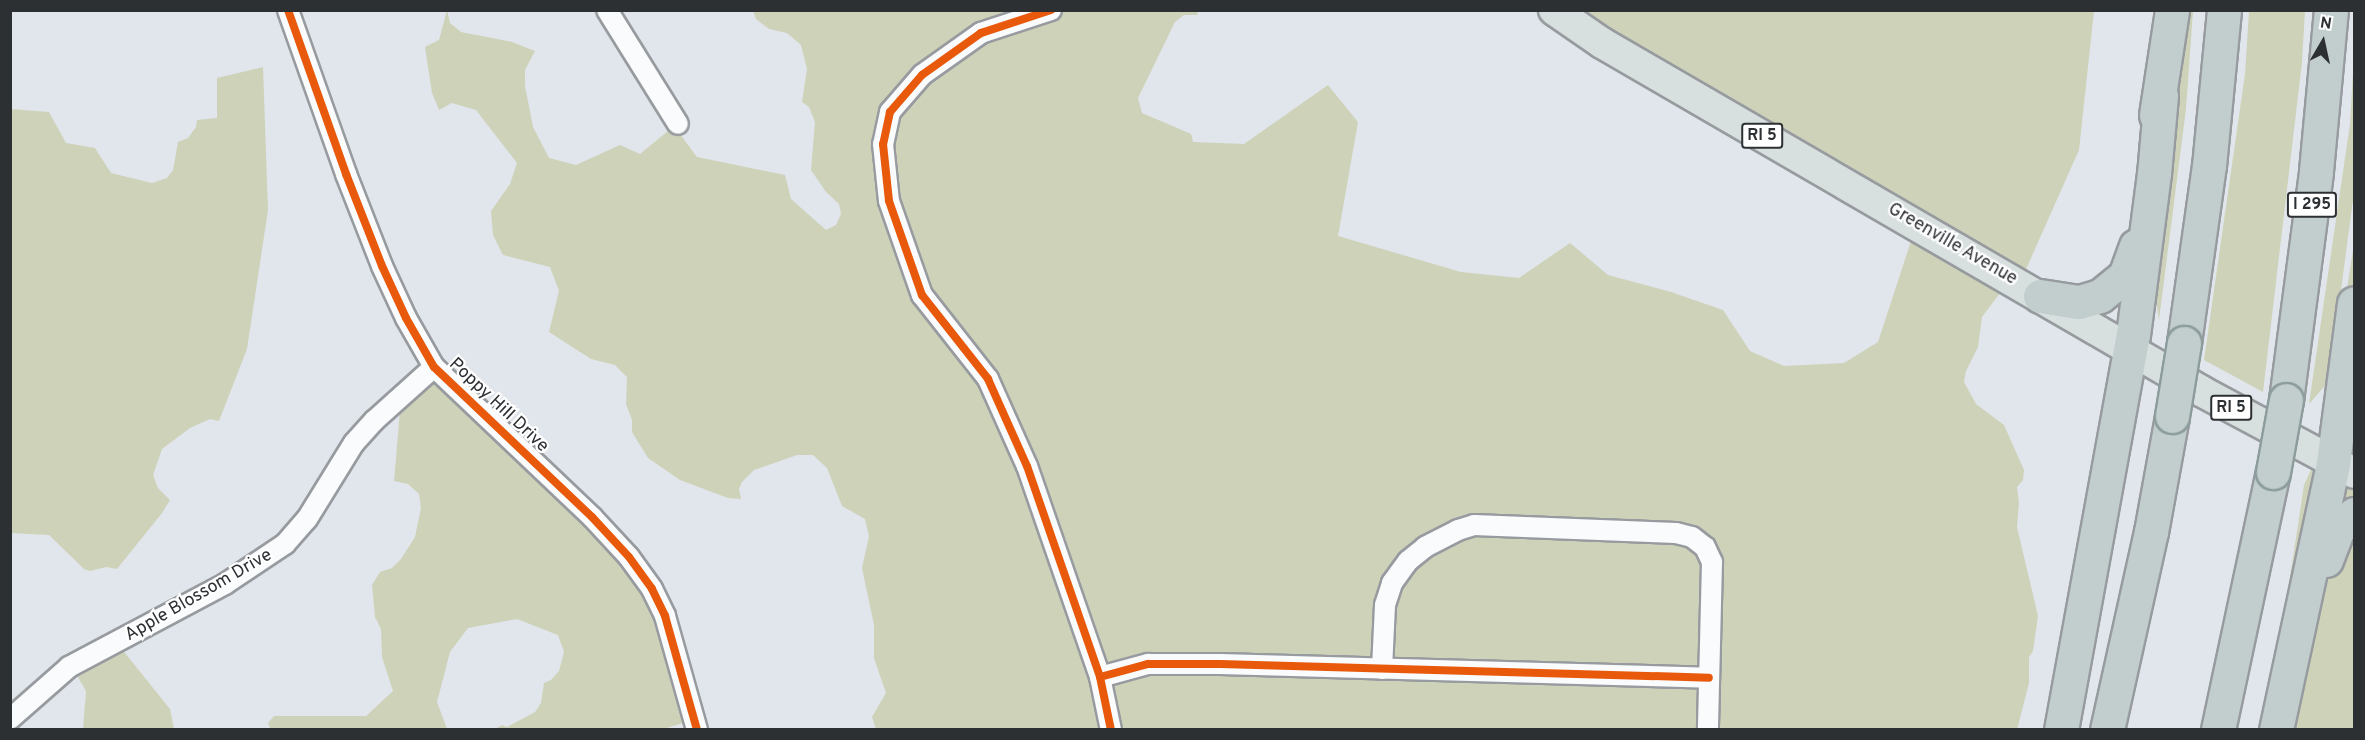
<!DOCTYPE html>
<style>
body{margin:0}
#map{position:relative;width:2365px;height:740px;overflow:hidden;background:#e0e6eb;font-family:Overpass,sans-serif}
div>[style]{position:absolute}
.green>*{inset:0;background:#ced2b9}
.roads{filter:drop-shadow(2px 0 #979b9f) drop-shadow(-2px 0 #979b9f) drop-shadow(0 2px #979b9f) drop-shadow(0 -2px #979b9f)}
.street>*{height:20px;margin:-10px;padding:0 10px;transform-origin:10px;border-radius:10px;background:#fafbfc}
.primary>*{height:30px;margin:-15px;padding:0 15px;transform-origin:15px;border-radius:15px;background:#d8e0df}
.highway>*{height:33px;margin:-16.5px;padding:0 16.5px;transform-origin:16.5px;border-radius:16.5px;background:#c1cecd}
.bridges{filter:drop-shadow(2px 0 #8c9c9c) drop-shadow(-2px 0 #8c9c9c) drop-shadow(0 2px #8c9c9c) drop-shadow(0 -2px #8c9c9c)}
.highway-bridge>*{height:33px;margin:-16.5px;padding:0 16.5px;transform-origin:16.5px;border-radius:16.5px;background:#c1cecd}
.cycleway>*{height:8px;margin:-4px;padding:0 4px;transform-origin:4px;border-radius:4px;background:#e8590c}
span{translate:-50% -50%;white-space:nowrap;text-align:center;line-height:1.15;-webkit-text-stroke:4.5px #fff;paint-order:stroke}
.shield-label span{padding:2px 4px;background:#fff;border:2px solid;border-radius:4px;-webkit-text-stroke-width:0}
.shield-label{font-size:16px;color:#2c3033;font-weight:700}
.street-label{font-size:18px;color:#2c3033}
.frame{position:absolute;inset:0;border:12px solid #2c3033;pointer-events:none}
.north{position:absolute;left:2293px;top:12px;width:60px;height:60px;-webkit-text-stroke:4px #fff;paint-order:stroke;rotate:9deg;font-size:16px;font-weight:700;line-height:24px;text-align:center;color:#2c3033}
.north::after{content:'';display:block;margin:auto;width:21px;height:27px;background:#2c3033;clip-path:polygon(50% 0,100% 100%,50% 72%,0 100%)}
</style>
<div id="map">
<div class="green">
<div style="clip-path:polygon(447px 10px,450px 23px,461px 32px,512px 42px,535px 51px,525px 70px,525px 86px,533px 127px,549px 158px,576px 165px,620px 145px,640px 154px,674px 126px,697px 157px,785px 175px,791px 199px,826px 230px,836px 225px,841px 214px,839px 204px,826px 192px,811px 170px,815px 122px,809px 107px,802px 102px,807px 69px,801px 45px,787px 33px,769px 29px,756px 19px,753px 11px,1198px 11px,1197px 15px,1184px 15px,1175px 22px,1138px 98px,1142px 113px,1191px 134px,1193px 142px,1244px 144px,1328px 85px,1358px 122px,1338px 236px,1461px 272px,1519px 278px,1570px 243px,1608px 275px,1671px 292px,1723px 310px,1750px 351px,1784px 366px,1844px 363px,1878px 342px,1912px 238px,1719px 124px,1535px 11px,2094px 11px,2079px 150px,2019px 285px,2003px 289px,1982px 317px,1978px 347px,1966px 371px,1964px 382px,1976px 404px,2004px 425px,2024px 470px,2023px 480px,2017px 487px,2019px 502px,2017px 527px,2038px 616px,2033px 651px,2029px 657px,2029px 683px,2017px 730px,876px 729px,872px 717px,886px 693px,874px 658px,874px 625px,862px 568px,869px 536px,865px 519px,842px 506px,827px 468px,813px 455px,797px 455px,754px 470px,742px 482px,739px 489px,741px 499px,728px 498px,680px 480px,648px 458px,632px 432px,632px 420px,626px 404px,627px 377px,615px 365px,591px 359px,549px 332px,559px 291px,550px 267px,503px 255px,493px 235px,491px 211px,510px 184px,517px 163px,476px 110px,452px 103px,439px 110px,432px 93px,425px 47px,439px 40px)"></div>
<div style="clip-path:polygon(2183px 11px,2193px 11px,2186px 109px,2159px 320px,2153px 277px)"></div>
<div style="clip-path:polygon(2249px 11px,2305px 11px,2302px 62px,2263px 392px,2204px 360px,2245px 74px)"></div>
<div style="clip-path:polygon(2354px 54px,2354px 192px,2329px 381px,2309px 404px,2350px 124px)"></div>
<div style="clip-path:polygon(263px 67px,268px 210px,247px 349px,219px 421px,210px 419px,190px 428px,162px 449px,153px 475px,158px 488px,170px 500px,162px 513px,117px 569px,106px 567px,90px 571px,84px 569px,49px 535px,11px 533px,11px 109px,49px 112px,66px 143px,95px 148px,111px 173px,152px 183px,167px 178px,173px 170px,178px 142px,188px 138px,196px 127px,197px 120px,217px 118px,217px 78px)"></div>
<div style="clip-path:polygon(2354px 244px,2354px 729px,2267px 730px,2304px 485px,2322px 446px)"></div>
<div style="clip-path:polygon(436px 378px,627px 563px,664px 623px,693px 720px,660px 730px,495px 729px,502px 725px,507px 727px,535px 712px,541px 703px,544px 683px,551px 680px,559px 671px,564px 652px,558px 635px,517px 619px,468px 628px,450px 652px,437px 702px,447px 729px,271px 730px,268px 723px,274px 716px,366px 716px,393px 691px,382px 657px,381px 629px,375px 617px,372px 585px,380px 572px,392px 568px,401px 559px,415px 537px,421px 508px,419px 494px,408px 484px,394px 481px,401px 399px)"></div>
<div style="clip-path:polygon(117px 643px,170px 709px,174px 729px,83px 729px,86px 691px,71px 665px)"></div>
</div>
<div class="roads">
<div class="street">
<div style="left:288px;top:10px;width:174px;rotate:70.5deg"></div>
<div style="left:346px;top:174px;width:99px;rotate:68.6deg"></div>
<div style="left:382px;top:266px;width:57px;rotate:65.2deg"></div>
<div style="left:406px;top:318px;width:56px;rotate:60.3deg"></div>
<div style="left:434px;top:367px;width:218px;rotate:43.5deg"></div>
<div style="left:592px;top:517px;width:54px;rotate:47.2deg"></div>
<div style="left:629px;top:557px;width:39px;rotate:54deg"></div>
<div style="left:652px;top:589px;width:30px;rotate:64deg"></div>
<div style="left:665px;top:616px;width:118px;rotate:74.3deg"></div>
<div style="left:607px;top:10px;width:134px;rotate:58.1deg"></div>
<div style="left:1051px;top:10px;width:74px;rotate:161.8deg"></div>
<div style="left:981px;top:33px;width:72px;rotate:144.6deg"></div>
<div style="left:922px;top:75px;width:49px;rotate:130.9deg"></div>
<div style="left:890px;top:112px;width:33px;rotate:102deg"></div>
<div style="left:883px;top:144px;width:57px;rotate:84deg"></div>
<div style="left:889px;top:201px;width:100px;rotate:70.7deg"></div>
<div style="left:922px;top:295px;width:107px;rotate:51.8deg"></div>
<div style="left:988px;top:379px;width:95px;rotate:65.9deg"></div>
<div style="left:1027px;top:466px;width:223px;rotate:70.9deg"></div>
<div style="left:1100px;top:677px;width:54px;rotate:78.3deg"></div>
<div style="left:1382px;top:669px;width:64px;rotate:-87.3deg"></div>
<div style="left:1385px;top:605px;width:23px;rotate:-72deg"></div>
<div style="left:1392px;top:583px;width:27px;rotate:-54deg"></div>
<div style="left:1408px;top:561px;width:22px;rotate:-39deg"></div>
<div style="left:1425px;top:547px;width:37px;rotate:-27deg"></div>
<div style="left:1458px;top:530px;width:17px;rotate:-17deg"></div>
<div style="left:1474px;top:525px;width:202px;rotate:2.3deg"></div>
<div style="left:1676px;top:533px;width:16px;rotate:14deg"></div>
<div style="left:1692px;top:537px;width:16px;rotate:38deg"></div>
<div style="left:1705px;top:547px;width:17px;rotate:65deg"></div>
<div style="left:1712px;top:562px;width:168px;rotate:91.4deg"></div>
<div style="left:1100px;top:677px;width:50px;rotate:-15.2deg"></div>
<div style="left:1148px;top:664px;width:72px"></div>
<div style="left:1220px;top:664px;width:489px;rotate:1.6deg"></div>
<div style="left:10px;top:719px;width:79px;rotate:-41.4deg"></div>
<div style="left:69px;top:667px;width:177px;rotate:-28deg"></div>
<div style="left:225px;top:584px;width:72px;rotate:-33.7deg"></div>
<div style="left:285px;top:544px;width:33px;rotate:-49deg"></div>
<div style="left:307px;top:519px;width:89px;rotate:-58.3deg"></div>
<div style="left:354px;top:443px;width:31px;rotate:-48deg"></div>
<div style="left:375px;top:420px;width:79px;rotate:-41.9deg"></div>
</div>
<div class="primary">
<div style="left:1554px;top:10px;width:58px;rotate:34.5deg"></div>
<div style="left:1602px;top:43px;width:695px;rotate:30.14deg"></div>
<div style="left:2203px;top:392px;width:171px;rotate:28.2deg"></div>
</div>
<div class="highway">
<div style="left:2156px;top:115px;width:106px;rotate:-81.3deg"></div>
<div style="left:2040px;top:296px;width:39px;rotate:9deg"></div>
<div style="left:2079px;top:302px;width:22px;rotate:-16deg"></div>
<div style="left:2100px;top:296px;width:32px;rotate:-39deg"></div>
<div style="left:2125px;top:276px;width:32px;rotate:-70deg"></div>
<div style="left:2184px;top:343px;width:179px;rotate:-82deg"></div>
<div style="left:2209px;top:166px;width:157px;rotate:-84.5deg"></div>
<div style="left:2286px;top:400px;width:231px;rotate:-82.5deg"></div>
<div style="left:2316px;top:171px;width:162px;rotate:-84.7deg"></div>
<div style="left:2326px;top:560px;width:33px;rotate:-69deg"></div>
<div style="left:2338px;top:529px;width:22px;rotate:-43deg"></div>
<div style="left:2061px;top:730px;width:402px;rotate:-79.7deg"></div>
<div style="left:2133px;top:335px;width:162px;rotate:-82.6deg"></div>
<div style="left:2154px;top:174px;width:79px;rotate:-84.9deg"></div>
<div style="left:2107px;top:730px;width:203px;rotate:-77.5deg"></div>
<div style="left:2151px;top:532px;width:118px;rotate:-79.7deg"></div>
<div style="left:2218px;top:730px;width:264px;rotate:-78deg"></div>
<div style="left:2276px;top:730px;width:273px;rotate:-77.9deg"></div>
<div style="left:2333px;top:463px;width:161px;rotate:-82.5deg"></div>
</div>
</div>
<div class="bridges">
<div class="highway-bridge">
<div style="left:2172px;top:416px;width:74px;rotate:-80.7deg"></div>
<div style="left:2273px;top:472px;width:73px;rotate:-79.8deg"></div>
</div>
</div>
<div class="cycleway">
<div style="left:288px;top:10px;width:174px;rotate:70.5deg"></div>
<div style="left:346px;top:174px;width:99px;rotate:68.6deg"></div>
<div style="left:382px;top:266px;width:57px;rotate:65.2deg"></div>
<div style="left:406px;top:318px;width:56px;rotate:60.3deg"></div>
<div style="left:434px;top:367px;width:218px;rotate:43.5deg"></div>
<div style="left:592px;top:517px;width:54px;rotate:47.2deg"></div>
<div style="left:629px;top:557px;width:39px;rotate:54deg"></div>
<div style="left:652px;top:589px;width:30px;rotate:64deg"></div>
<div style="left:665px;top:616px;width:118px;rotate:74.3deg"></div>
<div style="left:1051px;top:10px;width:74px;rotate:161.8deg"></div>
<div style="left:981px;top:33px;width:72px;rotate:144.6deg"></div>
<div style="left:922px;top:75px;width:49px;rotate:130.9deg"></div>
<div style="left:890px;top:112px;width:33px;rotate:102deg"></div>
<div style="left:883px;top:144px;width:57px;rotate:84deg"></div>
<div style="left:889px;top:201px;width:100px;rotate:70.7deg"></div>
<div style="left:922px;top:295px;width:107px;rotate:51.8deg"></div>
<div style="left:988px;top:379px;width:95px;rotate:65.9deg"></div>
<div style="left:1027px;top:466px;width:223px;rotate:70.9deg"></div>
<div style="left:1100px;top:677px;width:54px;rotate:78.3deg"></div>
<div style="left:1100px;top:677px;width:50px;rotate:-15.2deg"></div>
<div style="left:1148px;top:664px;width:72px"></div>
<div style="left:1220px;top:664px;width:489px;rotate:1.6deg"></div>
</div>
<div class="shield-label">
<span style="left:1762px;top:136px">RI 5</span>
<span style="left:2312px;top:205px">I 295</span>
<span style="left:2231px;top:408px">RI 5</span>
</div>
<div class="street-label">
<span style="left:1952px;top:245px;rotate:30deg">Greenville Avenue</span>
<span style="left:498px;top:406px;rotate:43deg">Poppy Hill Drive</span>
<span style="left:199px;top:596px;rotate:-30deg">Apple Blossom Drive</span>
</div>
<div class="frame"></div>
<div class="north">N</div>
</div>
